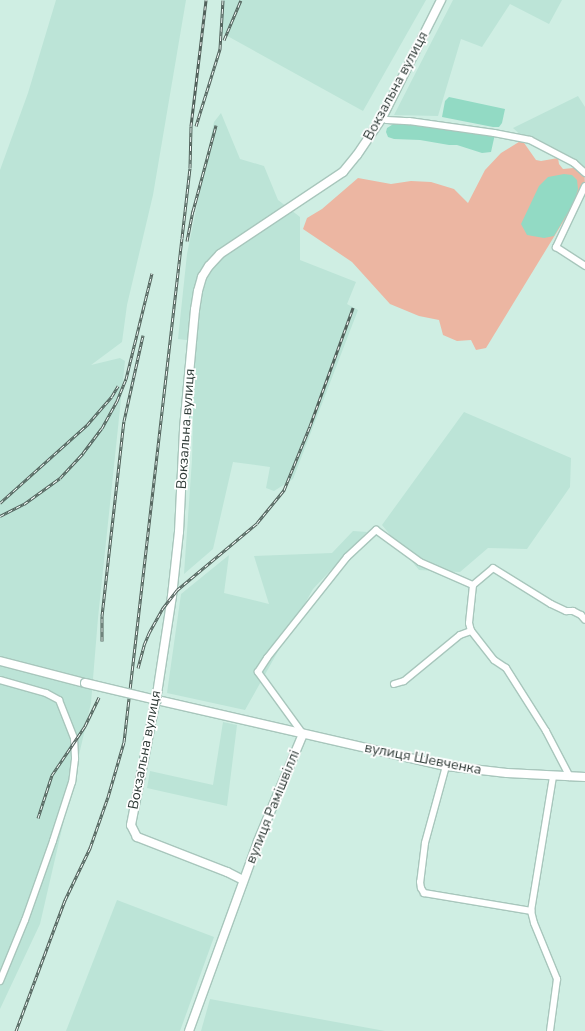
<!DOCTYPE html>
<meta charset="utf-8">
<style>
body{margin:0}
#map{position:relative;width:585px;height:1031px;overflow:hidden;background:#cfeee3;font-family:"Nunito Sans",sans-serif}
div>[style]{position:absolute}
.built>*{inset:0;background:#bce4d7}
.green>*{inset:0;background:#ecb6a2}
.water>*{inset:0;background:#92dac4}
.roads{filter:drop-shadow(1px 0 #a8c6bc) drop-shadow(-1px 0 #a8c6bc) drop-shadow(0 1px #a8c6bc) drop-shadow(0 -1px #a8c6bc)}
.street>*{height:6px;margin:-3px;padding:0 3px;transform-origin:3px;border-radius:3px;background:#fff}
.secondary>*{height:8px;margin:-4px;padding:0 4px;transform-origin:4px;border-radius:4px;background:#fff}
.rail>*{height:3px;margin-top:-1.5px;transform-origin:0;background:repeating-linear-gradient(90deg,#fff 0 4.5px,#51615b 0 9px);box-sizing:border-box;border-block:1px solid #51615b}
.bridges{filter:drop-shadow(1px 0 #a8c6bc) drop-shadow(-1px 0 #a8c6bc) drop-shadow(0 1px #a8c6bc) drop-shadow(0 -1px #a8c6bc)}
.secondary-bridge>*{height:8px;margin:-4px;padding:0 4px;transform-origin:4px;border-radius:4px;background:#fff}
span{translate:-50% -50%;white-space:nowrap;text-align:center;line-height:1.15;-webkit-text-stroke:3.5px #fff;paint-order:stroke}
.street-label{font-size:14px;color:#2e3a36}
</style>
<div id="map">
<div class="built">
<div style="clip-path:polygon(56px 0,186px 0,153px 195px,127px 305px,122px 342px,91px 365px,120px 358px,125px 361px,98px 618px,91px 703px,40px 924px,0 1009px,0 170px,28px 93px)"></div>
<div style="clip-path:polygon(223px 0,426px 0,363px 111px,222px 33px)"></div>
<div style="clip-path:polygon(453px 0,562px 0,549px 24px,510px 4px,482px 47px,461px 39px,438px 116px,394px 115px)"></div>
<div style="clip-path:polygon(578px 96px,585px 107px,585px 172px,534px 147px,513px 128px)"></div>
<div style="clip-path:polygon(221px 113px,240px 159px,264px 166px,278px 200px,300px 217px,300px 260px,356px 282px,347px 304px,358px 310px,293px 479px,274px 491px,266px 488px,270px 467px,233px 462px,213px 549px,184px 574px,192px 460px,195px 341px,178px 339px,187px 254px,214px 122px)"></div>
<div style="clip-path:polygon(464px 412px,571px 458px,570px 487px,527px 549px,488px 548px,460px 572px,419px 570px,382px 525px)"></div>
<div style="clip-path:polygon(353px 531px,367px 532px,313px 589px,245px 710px,167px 693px,181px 594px,229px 555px,224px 593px,269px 604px,254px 556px,332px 553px)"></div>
<div style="clip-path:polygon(223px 722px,237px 725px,227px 806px,147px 788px,150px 771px,213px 785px)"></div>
<div style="clip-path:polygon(117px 900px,214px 937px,180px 1031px,66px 1031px)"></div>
<div style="clip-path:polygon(210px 999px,385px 1031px,201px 1031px)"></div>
</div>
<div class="green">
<div style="clip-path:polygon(522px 140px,536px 160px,541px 161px,558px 158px,559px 164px,563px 169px,584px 167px,585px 186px,486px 348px,476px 350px,471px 340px,457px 341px,443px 335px,439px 320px,419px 316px,390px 304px,352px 262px,303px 229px,307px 218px,322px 209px,358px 178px,391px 184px,411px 181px,431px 182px,454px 189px,468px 203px,485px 170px,501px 153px)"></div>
</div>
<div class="water">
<div style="clip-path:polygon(449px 97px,505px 109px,502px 123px,499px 127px,493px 127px,442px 117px,445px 101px)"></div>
<div style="clip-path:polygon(395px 123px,495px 134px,491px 152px,482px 153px,457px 145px,449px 145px,420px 140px,394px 139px,388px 137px,386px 132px,387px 128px)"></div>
<div style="clip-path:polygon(564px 174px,572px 175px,577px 180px,578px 189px,574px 202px,554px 236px,544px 238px,527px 235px,521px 224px,539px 186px,548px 177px)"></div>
</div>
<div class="roads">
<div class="street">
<div style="left:382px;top:118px;width:5px;rotate:22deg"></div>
<div style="left:387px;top:120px;width:22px;rotate:3deg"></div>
<div style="left:409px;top:121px;width:86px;rotate:8deg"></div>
<div style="left:494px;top:133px;width:37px;rotate:11deg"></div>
<div style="left:530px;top:140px;width:50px;rotate:27.6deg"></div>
<div style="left:574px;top:163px;width:15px;rotate:42deg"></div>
<div style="left:585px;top:186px;width:68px;rotate:115.4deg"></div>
<div style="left:556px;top:247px;width:35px;rotate:33deg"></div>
<div style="left:0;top:680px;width:48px;rotate:15.8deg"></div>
<div style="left:46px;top:693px;width:15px;rotate:28deg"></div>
<div style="left:59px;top:700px;width:41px;rotate:68.5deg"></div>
<div style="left:74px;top:738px;width:21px;rotate:87deg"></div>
<div style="left:75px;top:759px;width:23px;rotate:97deg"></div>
<div style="left:72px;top:782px;width:62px;rotate:107.9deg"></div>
<div style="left:53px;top:841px;width:84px;rotate:109.5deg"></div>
<div style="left:25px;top:920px;width:66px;rotate:112.3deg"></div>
<div style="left:394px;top:684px;width:10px;rotate:-17deg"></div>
<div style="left:404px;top:681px;width:72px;rotate:-39.4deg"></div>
<div style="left:460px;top:635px;width:12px;rotate:-20deg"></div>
<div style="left:303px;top:734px;width:77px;rotate:-126deg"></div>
<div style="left:258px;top:672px;width:17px;rotate:-57deg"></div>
<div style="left:267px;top:658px;width:129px;rotate:-51.6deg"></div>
<div style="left:347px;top:557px;width:40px;rotate:-43deg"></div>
<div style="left:376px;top:530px;width:54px;rotate:36deg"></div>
<div style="left:420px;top:562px;width:58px;rotate:23.5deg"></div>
<div style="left:446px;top:766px;width:80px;rotate:105.3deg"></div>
<div style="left:425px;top:843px;width:39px;rotate:97deg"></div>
<div style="left:420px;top:882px;width:6px;rotate:81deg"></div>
<div style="left:421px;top:888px;width:6px;rotate:59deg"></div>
<div style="left:424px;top:893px;width:109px;rotate:9.5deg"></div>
<div style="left:531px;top:911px;width:137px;rotate:-80.7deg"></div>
<div style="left:570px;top:777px;width:52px;rotate:-117.6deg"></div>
<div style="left:546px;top:731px;width:75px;rotate:-122.4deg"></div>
<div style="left:506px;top:668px;width:14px;rotate:-146deg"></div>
<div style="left:494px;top:660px;width:37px;rotate:-128deg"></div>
<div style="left:471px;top:631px;width:8px;rotate:-104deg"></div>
<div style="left:469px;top:623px;width:38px;rotate:-84deg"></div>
<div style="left:473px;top:585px;width:26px;rotate:-40deg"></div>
<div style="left:493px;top:568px;width:68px;rotate:31.8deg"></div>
<div style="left:551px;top:604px;width:17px;rotate:25deg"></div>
<div style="left:566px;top:611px;width:7px"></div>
<div style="left:573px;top:611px;width:9px;rotate:27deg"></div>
<div style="left:581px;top:615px;width:6px;rotate:51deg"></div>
<div style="left:531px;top:911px;width:12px;rotate:76deg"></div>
<div style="left:534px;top:923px;width:61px;rotate:67.7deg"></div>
<div style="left:557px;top:979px;width:52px;rotate:97.7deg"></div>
</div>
<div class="secondary">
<div style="left:0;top:661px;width:88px;rotate:14.5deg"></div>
<div style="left:157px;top:700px;width:296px;rotate:12.9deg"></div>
<div style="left:446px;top:766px;width:61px;rotate:6.5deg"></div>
<div style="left:507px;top:773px;width:78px;rotate:2.9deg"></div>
<div style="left:243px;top:880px;width:18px;rotate:-153deg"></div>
<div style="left:227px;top:872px;width:97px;rotate:-158.7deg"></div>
<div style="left:137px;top:837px;width:13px;rotate:-117deg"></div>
<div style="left:131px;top:825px;width:134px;rotate:-78.8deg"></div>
<div style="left:157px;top:694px;width:99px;rotate:-81.3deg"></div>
<div style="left:172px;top:596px;width:64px;rotate:-83.8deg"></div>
<div style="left:179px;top:532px;width:104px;rotate:-87.2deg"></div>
<div style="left:184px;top:428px;width:119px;rotate:-84.7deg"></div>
<div style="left:195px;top:310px;width:19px;rotate:-81deg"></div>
<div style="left:198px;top:291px;width:15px;rotate:-74deg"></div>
<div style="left:202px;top:277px;width:13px;rotate:-58deg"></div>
<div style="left:209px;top:266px;width:16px;rotate:-47deg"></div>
<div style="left:220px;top:254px;width:148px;rotate:-33.7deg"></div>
<div style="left:343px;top:172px;width:22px;rotate:-51deg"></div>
<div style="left:357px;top:155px;width:45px;rotate:-56deg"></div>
<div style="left:382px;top:118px;width:132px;rotate:-63.4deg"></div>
<div style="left:189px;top:1031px;width:202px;rotate:-70deg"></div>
<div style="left:258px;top:841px;width:116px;rotate:-67.2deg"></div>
</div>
</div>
<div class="rail">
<div style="left:224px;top:40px;width:43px;rotate:-67deg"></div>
<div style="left:196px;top:126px;width:81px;rotate:-72.7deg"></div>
<div style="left:220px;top:49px;width:49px;rotate:-86.5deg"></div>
<div style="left:187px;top:241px;width:31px;rotate:-79deg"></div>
<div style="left:193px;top:211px;width:89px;rotate:-75deg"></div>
<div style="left:0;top:503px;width:117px;rotate:-41.9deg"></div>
<div style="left:87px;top:425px;width:38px;rotate:-49deg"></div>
<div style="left:112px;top:396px;width:12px;rotate:-59deg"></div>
<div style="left:0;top:516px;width:27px;rotate:-27deg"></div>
<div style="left:24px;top:504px;width:44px;rotate:-35.8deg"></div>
<div style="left:60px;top:478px;width:34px;rotate:-47deg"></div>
<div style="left:83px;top:453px;width:31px;rotate:-53deg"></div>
<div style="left:102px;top:428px;width:31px;rotate:-61deg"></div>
<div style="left:117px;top:401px;width:24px;rotate:-68deg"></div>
<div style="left:126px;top:379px;width:109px;rotate:-76.2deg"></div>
<div style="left:102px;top:641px;width:25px;rotate:-90deg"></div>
<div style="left:102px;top:616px;width:196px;rotate:-83.6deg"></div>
<div style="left:124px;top:421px;width:88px;rotate:-77.5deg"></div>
<div style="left:138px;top:668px;width:24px;rotate:-75deg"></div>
<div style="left:144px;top:645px;width:13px;rotate:-67deg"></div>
<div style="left:149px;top:633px;width:29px;rotate:-61deg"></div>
<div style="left:163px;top:608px;width:23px;rotate:-52deg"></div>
<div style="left:177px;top:590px;width:104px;rotate:-39.9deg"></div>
<div style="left:257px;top:523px;width:43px;rotate:-50.7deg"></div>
<div style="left:284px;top:490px;width:69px;rotate:-67.9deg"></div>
<div style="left:310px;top:426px;width:126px;rotate:-70deg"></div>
<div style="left:38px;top:818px;width:45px;rotate:-72deg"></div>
<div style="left:52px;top:775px;width:59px;rotate:-56deg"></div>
<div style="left:85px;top:726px;width:32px;rotate:-64deg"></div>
<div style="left:16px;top:1031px;width:140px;rotate:-69.5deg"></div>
<div style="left:65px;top:900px;width:58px;rotate:-64.3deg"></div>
<div style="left:90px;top:848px;width:54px;rotate:-70.6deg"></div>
<div style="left:108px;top:797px;width:57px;rotate:-73.8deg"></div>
<div style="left:124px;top:742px;width:507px;rotate:-83.44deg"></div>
<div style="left:182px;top:238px;width:70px;rotate:-83.5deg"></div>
<div style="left:190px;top:168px;width:42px;rotate:-88.6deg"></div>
<div style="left:191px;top:126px;width:127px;rotate:-83.2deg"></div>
</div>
<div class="bridges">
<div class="secondary-bridge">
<div style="left:85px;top:683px;width:74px;rotate:13.3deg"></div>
</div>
</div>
<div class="street-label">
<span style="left:396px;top:86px;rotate:-62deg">Вокзальна вулиця</span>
<span style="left:186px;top:429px;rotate:-86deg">Вокзальна вулиця</span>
<span style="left:145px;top:750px;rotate:-79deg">Вокзальна вулиця</span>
<span style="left:423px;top:759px;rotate:11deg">вулиця Шевченка</span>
<span style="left:273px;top:807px;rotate:-68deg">вулиця Рамішвіллі</span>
</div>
</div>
